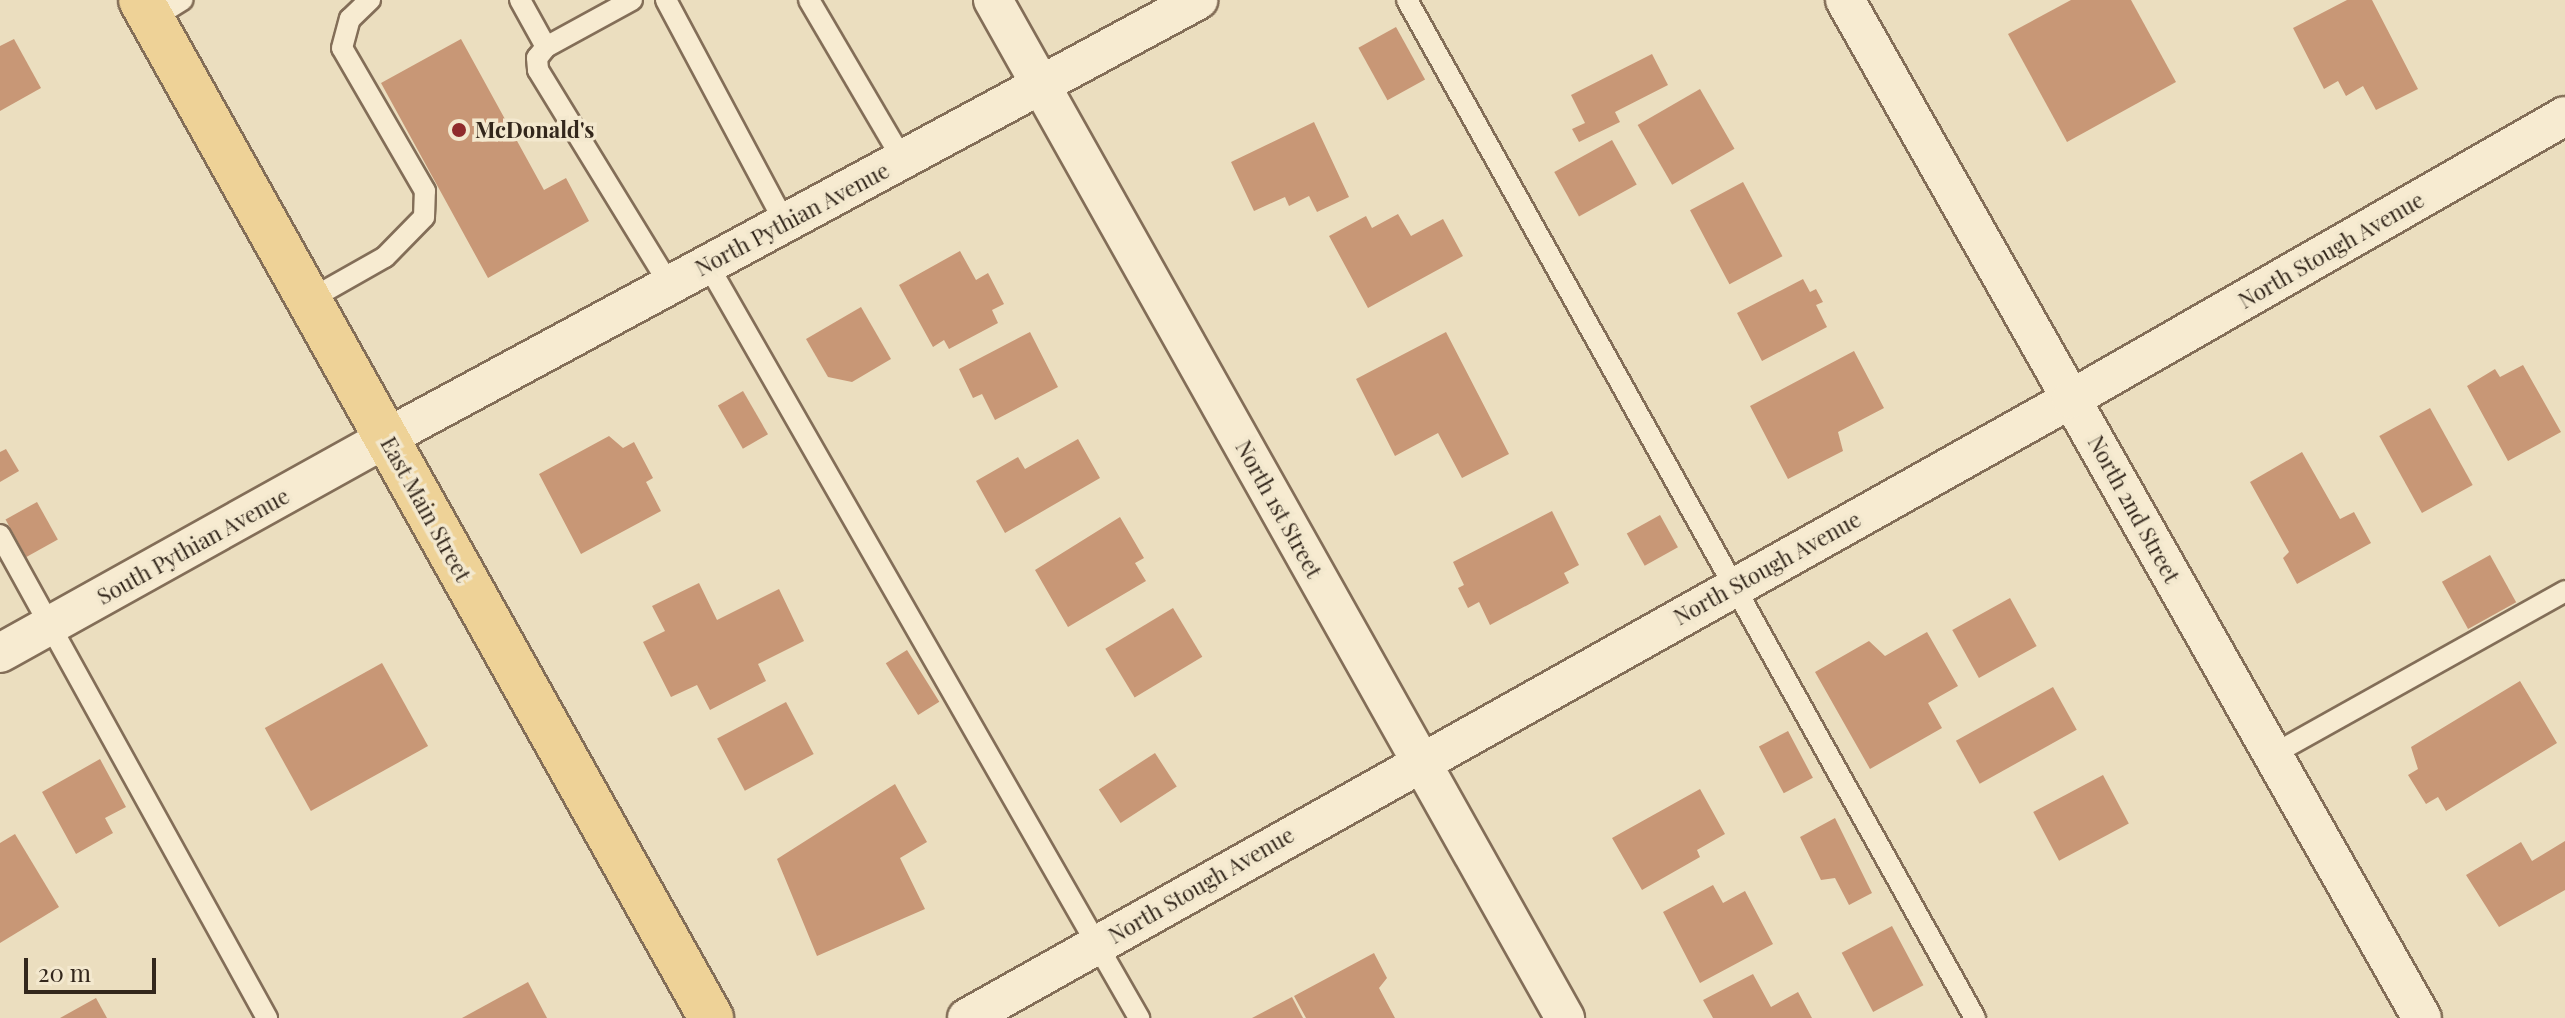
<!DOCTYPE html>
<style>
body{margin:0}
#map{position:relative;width:2565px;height:1018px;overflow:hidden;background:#ebdebf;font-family:"Playfair Display",serif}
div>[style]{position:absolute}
.building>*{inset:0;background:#c89776;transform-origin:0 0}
.roads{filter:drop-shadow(2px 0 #836e58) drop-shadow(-2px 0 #836e58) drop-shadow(0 2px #836e58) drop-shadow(0 -2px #836e58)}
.service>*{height:20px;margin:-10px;padding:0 10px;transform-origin:10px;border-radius:10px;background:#f7ebd1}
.minor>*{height:38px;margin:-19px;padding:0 19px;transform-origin:19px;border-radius:19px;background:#f7ebd1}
.primary>*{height:44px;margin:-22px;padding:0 22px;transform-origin:22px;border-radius:22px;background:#eed297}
.dots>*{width:22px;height:22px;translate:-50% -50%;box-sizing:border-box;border:4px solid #f3e8ce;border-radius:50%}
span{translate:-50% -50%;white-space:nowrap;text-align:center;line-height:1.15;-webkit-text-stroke:7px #f3e8ce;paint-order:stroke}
.poi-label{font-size:22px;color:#33271c;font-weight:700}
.left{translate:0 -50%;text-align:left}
.street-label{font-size:22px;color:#33271c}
.scale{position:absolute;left:24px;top:958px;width:132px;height:36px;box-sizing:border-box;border:4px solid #33271c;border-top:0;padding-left:10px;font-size:24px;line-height:28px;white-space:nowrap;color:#33271c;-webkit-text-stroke:6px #f3e8ce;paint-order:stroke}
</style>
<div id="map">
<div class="building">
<div style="clip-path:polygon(2071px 0,2131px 0,2176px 82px,2067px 142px,2008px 34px)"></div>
<div style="clip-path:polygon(2347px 0,2372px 0,2418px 89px,2376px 110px,2363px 86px,2346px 96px,2338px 81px,2324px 89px,2293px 28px)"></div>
<div style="left:1396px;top:27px;width:60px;height:43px;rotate:61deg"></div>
<div style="clip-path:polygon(14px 39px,41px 88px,0 111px,0 46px)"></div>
<div style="clip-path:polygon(461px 39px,544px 190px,566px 178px,589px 221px,488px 278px,381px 83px)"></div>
<div style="clip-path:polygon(1652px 54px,1668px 85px,1615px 112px,1620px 122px,1579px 142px,1572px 129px,1585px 123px,1571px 95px)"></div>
<div style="left:1700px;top:89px;width:69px;height:72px;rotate:60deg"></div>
<div style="clip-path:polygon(1314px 122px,1349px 197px,1317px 212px,1309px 196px,1289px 206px,1285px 197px,1254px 211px,1231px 162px)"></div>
<div style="left:1612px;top:140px;width:51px;height:66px;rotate:61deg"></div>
<div style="left:1743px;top:182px;width:84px;height:60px;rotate:62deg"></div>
<div style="clip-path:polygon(1398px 214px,1411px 236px,1443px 219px,1463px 256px,1368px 308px,1329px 236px,1366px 216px,1372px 228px)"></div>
<div style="clip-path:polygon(960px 251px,976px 280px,988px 273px,1004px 304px,992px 310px,998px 323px,949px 349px,944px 340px,933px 347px,899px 285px)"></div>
<div style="clip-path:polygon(1803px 279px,1810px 292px,1816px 289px,1823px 302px,1816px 305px,1827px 327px,1762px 361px,1737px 313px)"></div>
<div style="clip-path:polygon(861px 307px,891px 359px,852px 382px,828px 377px,806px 339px)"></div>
<div style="clip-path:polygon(1030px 332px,1058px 387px,995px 420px,982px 394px,973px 398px,959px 369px)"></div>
<div style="clip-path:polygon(1446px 332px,1509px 454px,1462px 478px,1438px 433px,1395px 456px,1356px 379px)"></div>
<div style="clip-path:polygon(1854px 351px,1884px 408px,1838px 432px,1843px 451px,1788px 479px,1750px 406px)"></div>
<div style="clip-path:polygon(2523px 365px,2561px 432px,2508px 461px,2467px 386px,2495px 369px,2500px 377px)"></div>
<div style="left:743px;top:391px;width:50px;height:29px;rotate:60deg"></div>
<div style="left:2430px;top:408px;width:88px;height:58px;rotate:61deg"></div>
<div style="clip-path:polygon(609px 436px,623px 448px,634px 442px,653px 478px,646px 482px,661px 511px,581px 554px,539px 474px)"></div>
<div style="clip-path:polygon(1078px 439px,1100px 478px,1005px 533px,976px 481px,1018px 457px,1025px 469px)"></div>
<div style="clip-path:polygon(6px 449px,19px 471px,0 482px,0 452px)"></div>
<div style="clip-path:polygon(2302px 452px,2340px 519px,2354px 512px,2371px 543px,2297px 584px,2283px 558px,2289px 552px,2250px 482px)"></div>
<div style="left:37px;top:502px;width:43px;height:36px;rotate:61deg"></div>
<div style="clip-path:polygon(1552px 511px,1579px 565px,1564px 573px,1569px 583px,1490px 625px,1479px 602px,1468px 608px,1458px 588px,1464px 585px,1453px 562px)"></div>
<div style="left:1660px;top:515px;width:37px;height:38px;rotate:61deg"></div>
<div style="clip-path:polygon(1120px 517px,1144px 558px,1135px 563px,1146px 581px,1068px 627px,1035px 570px)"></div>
<div style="left:2490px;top:555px;width:54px;height:55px;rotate:61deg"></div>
<div style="clip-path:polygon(699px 583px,717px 620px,779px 589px,804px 641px,758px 664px,766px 681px,710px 710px,697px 685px,671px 697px,643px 642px,665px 631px,652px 606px)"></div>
<div style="left:2010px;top:598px;width:55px;height:66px;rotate:61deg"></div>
<div style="left:1173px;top:608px;width:57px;height:79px;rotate:59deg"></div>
<div style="clip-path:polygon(1927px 632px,1958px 686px,1928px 703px,1942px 728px,1870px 769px,1815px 672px,1869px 641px,1885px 656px)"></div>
<div style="left:907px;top:650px;width:61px;height:25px;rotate:58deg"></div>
<div style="left:382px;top:663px;width:95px;height:134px;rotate:61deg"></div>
<div style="clip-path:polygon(2520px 681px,2557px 743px,2446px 811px,2438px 797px,2426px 804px,2408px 775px,2418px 769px,2411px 747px)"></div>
<div style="left:2053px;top:687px;width:49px;height:111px;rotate:61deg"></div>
<div style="left:786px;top:702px;width:59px;height:78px;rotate:62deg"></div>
<div style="left:1788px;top:731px;width:53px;height:33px;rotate:62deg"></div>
<div style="left:1155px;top:753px;width:40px;height:67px;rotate:57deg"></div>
<div style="clip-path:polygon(100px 759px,126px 807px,105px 818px,113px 833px,76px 854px,42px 792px)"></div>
<div style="left:2103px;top:775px;width:55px;height:79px;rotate:62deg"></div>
<div style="clip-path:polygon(895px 784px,927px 842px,900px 858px,925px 909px,817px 956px,777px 859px)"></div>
<div style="clip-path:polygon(1700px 789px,1725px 834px,1697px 850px,1700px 857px,1642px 890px,1612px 838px)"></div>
<div style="clip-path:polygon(1835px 818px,1872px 893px,1849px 905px,1835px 878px,1821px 880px,1800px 837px)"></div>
<div style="clip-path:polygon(15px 834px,59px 907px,0 943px,0 843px)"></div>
<div style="clip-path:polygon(2565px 841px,2565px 890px,2499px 927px,2466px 875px,2521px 842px,2532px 861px)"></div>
<div style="clip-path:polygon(1713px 885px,1723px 903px,1745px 891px,1773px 944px,1700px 983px,1663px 912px)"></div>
<div style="left:1892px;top:926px;width:67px;height:57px;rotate:62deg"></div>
<div style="clip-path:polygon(1374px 953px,1387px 978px,1379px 988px,1395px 1018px,1306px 1018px,1294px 996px)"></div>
<div style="clip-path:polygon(1753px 974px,1771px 1007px,1798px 992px,1812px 1018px,1713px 1018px,1703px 1000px)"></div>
<div style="clip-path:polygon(528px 982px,547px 1018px,462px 1018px)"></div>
<div style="clip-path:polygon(1292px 997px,1303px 1018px,1252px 1018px)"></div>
<div style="clip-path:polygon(96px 998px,107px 1018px,60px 1018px)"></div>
</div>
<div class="roads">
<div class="service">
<div style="left:520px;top:0;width:54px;rotate:61deg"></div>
<div style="left:632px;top:0;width:98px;rotate:151.3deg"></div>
<div style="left:546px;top:47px;width:14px;rotate:129deg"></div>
<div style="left:537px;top:58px;width:12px;rotate:85deg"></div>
<div style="left:538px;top:70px;width:252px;rotate:58.5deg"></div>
<div style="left:666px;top:0;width:253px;rotate:61.9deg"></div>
<div style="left:809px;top:0;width:186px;rotate:59.6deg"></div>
<div style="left:1407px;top:0;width:1166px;rotate:60.84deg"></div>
<div style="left:152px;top:19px;width:36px;rotate:-32deg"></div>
<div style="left:708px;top:265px;width:868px;rotate:60.21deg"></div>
<div style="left:309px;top:300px;width:87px;rotate:-29.5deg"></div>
<div style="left:385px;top:257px;width:56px;rotate:-45.7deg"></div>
<div style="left:424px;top:217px;width:26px;rotate:-88deg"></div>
<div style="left:425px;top:191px;width:165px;rotate:-120.1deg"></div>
<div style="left:342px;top:48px;width:30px;rotate:-75deg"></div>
<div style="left:350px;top:19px;width:28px;rotate:-44deg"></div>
<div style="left:0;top:535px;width:552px;rotate:61.07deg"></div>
<div style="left:2272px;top:755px;width:336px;rotate:-29.2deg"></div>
</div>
<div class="minor">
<div style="left:993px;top:0;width:1168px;rotate:60.67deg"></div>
<div style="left:1845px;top:0;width:1170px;rotate:60.46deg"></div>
<div style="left:0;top:653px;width:442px;rotate:-29.1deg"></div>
<div style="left:386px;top:438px;width:923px;rotate:-28.34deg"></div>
<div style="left:967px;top:1018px;width:1266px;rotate:-29.28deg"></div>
<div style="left:2071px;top:399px;width:569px;rotate:-29.81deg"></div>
</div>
<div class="primary">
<div style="left:141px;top:0;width:1167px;rotate:60.75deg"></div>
</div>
</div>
<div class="dots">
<div style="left:459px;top:130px;background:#8f2b2c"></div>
</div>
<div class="poi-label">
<span class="left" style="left:475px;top:130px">McDonald's</span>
</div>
<div class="street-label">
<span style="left:792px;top:219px;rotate:-28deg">North Pythian Avenue</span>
<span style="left:2331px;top:250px;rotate:-30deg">North Stough Avenue</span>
<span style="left:426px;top:509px;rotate:61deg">East Main Street</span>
<span style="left:1279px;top:509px;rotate:61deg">North 1st Street</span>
<span style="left:2134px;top:509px;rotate:61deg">North 2nd Street</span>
<span style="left:193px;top:546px;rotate:-29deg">South Pythian Avenue</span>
<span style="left:1767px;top:568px;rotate:-29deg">North Stough Avenue</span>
<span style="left:1201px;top:885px;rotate:-30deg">North Stough Avenue</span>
</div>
<div class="scale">20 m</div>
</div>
